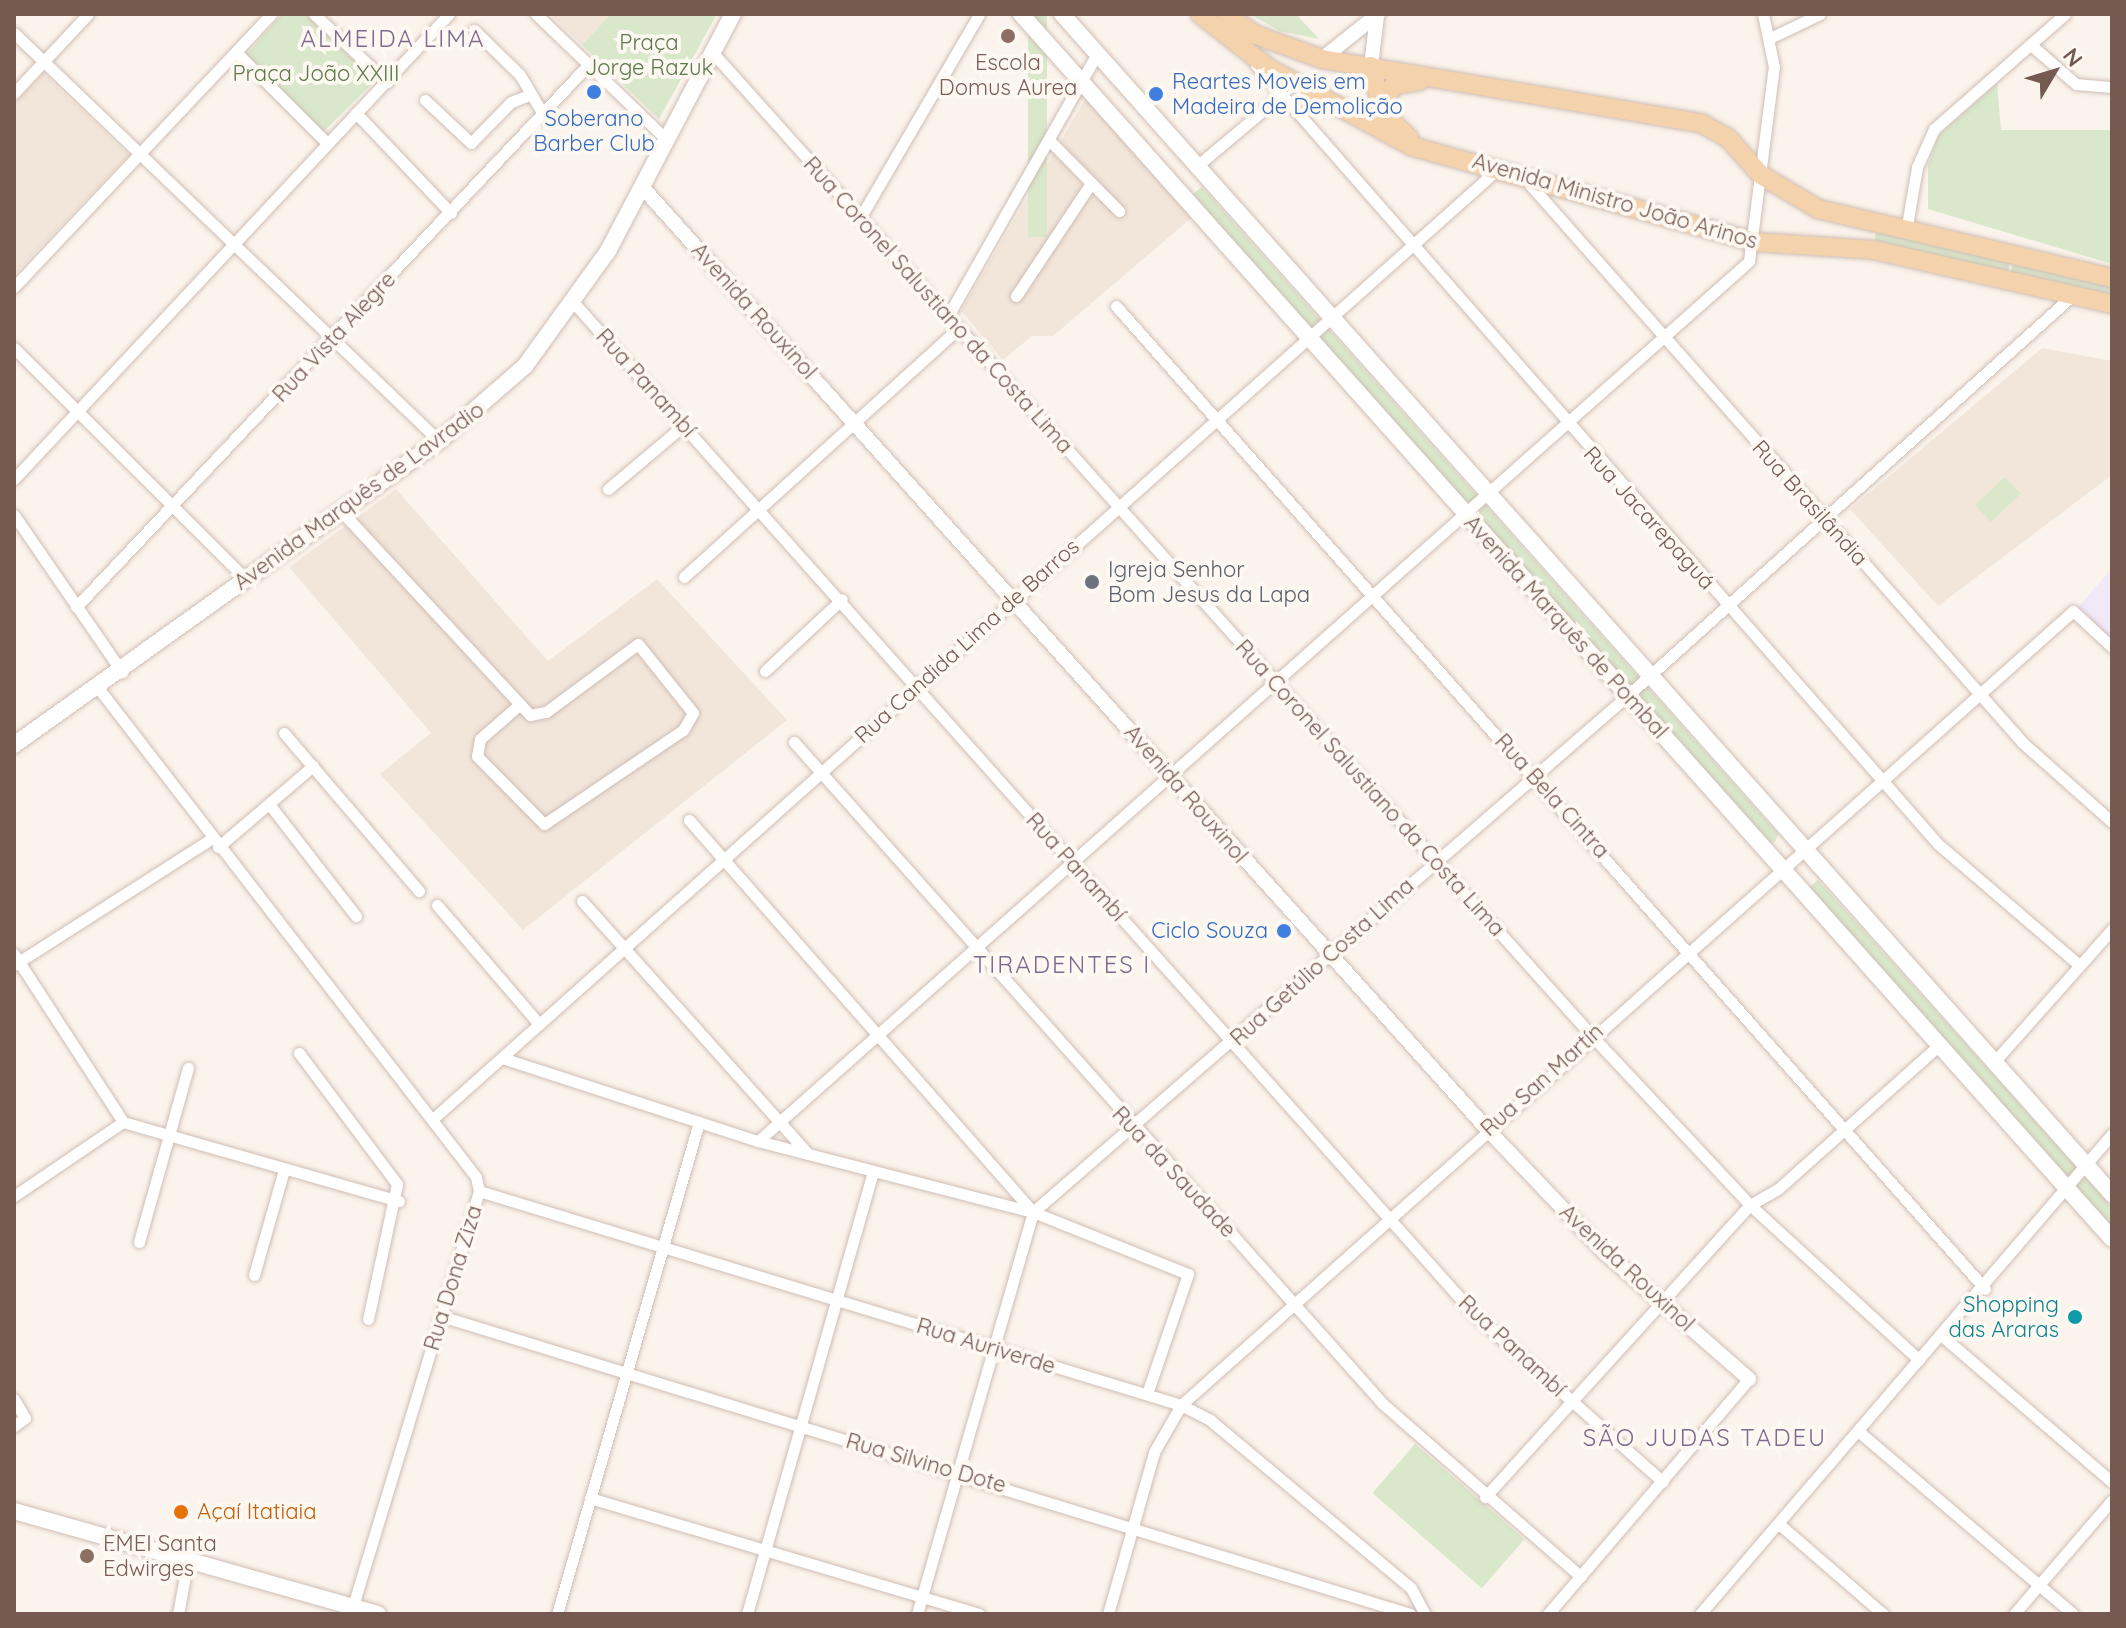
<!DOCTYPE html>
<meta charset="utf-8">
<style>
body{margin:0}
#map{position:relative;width:2126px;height:1628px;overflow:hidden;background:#fbf4ec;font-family:Quicksand,sans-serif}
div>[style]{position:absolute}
.residential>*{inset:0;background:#f2e6db}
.education>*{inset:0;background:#f1e8f8}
.green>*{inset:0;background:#d9e8cb;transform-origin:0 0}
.roads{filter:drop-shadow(0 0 2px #cfbeb5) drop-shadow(0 0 2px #cfbeb5)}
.minor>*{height:11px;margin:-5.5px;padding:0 5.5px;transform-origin:5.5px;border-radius:5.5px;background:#fff}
.tertiary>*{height:14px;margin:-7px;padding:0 7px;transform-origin:7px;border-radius:7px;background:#fff}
.secondary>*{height:16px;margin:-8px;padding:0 8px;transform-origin:8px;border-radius:8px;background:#fff}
.primary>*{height:18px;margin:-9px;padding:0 9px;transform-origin:9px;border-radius:9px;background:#f3d2ac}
.dots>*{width:22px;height:22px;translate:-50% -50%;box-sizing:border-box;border:4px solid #fef8f3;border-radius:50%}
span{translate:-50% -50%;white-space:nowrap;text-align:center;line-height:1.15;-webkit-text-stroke:8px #fef8f3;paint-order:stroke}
.park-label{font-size:22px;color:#5c794a}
.education-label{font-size:22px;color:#785e54}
.left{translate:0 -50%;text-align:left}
.shop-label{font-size:22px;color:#366cbe}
.right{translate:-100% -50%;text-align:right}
.street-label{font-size:22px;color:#755a51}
.worship-label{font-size:22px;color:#5b616d}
.culture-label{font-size:22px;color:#0d838f}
.food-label{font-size:22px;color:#c56008}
.neighbourhood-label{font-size:24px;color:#7f6990;letter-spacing:2px}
.frame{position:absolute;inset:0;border:16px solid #755a51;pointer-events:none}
.north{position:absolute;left:2014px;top:32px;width:80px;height:80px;-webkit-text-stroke:6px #fef8f3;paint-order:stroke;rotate:52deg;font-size:22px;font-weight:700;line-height:32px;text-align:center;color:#755a51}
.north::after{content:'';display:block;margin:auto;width:28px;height:36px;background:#755a51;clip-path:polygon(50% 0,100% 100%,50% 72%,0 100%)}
</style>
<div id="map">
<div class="residential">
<i style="clip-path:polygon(550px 14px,611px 14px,582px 45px)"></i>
<i style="clip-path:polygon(43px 73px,129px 155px,14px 275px,14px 103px)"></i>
<i style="clip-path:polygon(1086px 98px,1196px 214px,1053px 336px,1032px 336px,1003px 360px,961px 311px)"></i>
<i style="clip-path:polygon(2042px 348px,2112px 361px,2112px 475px,1938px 606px,1850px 509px)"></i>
<i style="clip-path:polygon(396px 489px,548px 661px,657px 579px,787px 720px,523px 930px,380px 774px,431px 733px,289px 567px)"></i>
</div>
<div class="education">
<i style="clip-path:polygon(2112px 568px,2112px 644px,2075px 611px)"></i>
</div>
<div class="green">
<i style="clip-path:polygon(282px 14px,306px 14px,375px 81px,322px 133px,245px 56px)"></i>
<i style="clip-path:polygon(611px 14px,717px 14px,659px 119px,582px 45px)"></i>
<i style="left:1028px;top:14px;width:19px;height:223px"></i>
<i style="clip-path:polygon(1250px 14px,1296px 14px,1319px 39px,1280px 31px)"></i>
<i style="clip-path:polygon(1997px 83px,2001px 130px,2112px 130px,2112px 264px,1928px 209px,1928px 165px,1937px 137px)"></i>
<i style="clip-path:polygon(1202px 187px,1778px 834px,1775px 842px,1767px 843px,1190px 196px)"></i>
<i style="left:1877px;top:228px;width:137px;height:18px;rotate:11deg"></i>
<i style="clip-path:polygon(2014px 255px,2112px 279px,2112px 302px,2011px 274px)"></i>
<i style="left:2005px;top:477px;width:23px;height:41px;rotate:47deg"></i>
<i style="clip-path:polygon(1818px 880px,2112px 1207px,2112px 1230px,1808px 888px)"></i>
<i style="left:1415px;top:1444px;width:145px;height:65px;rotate:41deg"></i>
</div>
<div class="roads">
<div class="minor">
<i style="left:314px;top:14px;width:100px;rotate:43deg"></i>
<i style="left:536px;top:14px;width:183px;rotate:43.9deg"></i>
<i style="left:474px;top:30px;width:64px;rotate:44.4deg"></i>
<i style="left:520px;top:75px;width:45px;rotate:59.5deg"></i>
<i style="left:14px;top:33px;width:589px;rotate:43.83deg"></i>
<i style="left:1770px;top:38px;width:55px;rotate:-25.6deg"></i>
<i style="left:2031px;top:45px;width:60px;rotate:40.9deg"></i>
<i style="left:2076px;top:84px;width:36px;rotate:5deg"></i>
<i style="left:236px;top:52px;width:126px;rotate:45deg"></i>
<i style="left:713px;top:53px;width:1319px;rotate:48.2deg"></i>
<i style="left:1592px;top:1036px;width:231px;rotate:46.9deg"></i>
<i style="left:1750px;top:1205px;width:229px;rotate:42.5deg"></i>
<i style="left:1256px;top:65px;width:1035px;rotate:48.8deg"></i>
<i style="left:1938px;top:844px;width:186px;rotate:40.6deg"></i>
<i style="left:14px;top:93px;width:108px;rotate:-46.9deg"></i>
<i style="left:425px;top:100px;width:63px;rotate:43.1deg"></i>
<i style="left:471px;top:143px;width:57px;rotate:-45.7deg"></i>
<i style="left:511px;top:102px;width:17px;rotate:-21deg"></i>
<i style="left:356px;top:113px;width:138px;rotate:46.5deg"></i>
<i style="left:1049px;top:140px;width:100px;rotate:45.4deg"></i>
<i style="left:1198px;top:165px;width:106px;rotate:-40deg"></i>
<i style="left:1526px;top:180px;width:751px;rotate:48.56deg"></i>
<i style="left:2023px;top:743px;width:119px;rotate:41.6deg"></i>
<i style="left:860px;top:218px;width:236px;rotate:-59.7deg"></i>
<i style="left:1906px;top:231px;width:65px;rotate:-80.2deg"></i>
<i style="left:1917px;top:167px;width:42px;rotate:-65.9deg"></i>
<i style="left:1934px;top:129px;width:174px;rotate:-41.3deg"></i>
<i style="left:14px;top:287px;width:375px;rotate:-46.7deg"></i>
<i style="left:1016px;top:296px;width:136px;rotate:-56.4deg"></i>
<i style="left:574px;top:303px;width:1355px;rotate:48.32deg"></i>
<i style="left:1475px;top:1315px;width:251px;rotate:41.6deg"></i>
<i style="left:1116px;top:306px;width:1312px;rotate:48.52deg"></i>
<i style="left:948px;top:316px;width:301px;rotate:-60.4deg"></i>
<i style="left:14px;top:348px;width:327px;rotate:44.9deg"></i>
<i style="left:14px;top:479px;width:637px;rotate:-46.91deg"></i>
<i style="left:608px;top:489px;width:99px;rotate:-40.1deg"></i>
<i style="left:342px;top:512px;width:277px;rotate:47.2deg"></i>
<i style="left:530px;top:715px;width:16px;rotate:-11deg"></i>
<i style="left:546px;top:712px;width:114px;rotate:-36.5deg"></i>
<i style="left:638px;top:644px;width:88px;rotate:51.4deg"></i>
<i style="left:693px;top:713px;width:20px;rotate:120deg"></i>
<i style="left:683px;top:730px;width:168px;rotate:145.9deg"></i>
<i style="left:544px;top:824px;width:95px;rotate:-134.6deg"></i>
<i style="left:477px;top:756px;width:17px;rotate:-80deg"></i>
<i style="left:480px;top:739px;width:53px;rotate:-41.2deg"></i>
<i style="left:14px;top:515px;width:191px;rotate:55.5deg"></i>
<i style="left:684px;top:577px;width:371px;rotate:-42.2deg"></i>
<i style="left:76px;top:607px;width:746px;rotate:-46.63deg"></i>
<i style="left:765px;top:671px;width:105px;rotate:-43.1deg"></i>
<i style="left:99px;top:689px;width:617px;rotate:52.31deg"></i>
<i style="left:476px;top:1177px;width:14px;rotate:78deg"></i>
<i style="left:479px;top:1191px;width:435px;rotate:106.9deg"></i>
<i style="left:284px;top:733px;width:208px;rotate:49.5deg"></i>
<i style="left:794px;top:742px;width:886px;rotate:48.34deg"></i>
<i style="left:1383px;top:1404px;width:262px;rotate:41.1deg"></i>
<i style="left:269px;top:804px;width:142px;rotate:52.2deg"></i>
<i style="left:689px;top:820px;width:522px;rotate:48.73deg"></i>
<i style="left:218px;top:847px;width:125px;rotate:-40.5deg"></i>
<i style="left:582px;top:901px;width:339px;rotate:48.2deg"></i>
<i style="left:437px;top:905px;width:157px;rotate:49.4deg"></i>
<i style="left:14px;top:954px;width:200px;rotate:57deg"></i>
<i style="left:14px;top:965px;width:234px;rotate:-32.6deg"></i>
<i style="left:299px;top:1053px;width:164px;rotate:53.2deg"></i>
<i style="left:397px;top:1184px;width:138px;rotate:102.1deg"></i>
<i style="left:502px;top:1058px;width:269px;rotate:18deg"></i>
<i style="left:758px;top:1141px;width:284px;rotate:14.5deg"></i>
<i style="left:1033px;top:1212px;width:167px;rotate:21.8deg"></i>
<i style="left:1188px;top:1274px;width:127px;rotate:108.9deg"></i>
<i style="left:1994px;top:1062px;width:178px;rotate:-48.4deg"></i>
<i style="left:435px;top:1117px;width:1427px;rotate:-41.73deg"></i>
<i style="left:123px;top:1122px;width:287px;rotate:16deg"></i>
<i style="left:758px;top:1141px;width:1325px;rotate:-41.6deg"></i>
<i style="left:1749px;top:261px;width:196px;rotate:-82.7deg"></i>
<i style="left:1774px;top:67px;width:54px;rotate:-101.7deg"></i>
<i style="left:479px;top:1191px;width:734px;rotate:16.95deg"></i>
<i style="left:1181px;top:1405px;width:33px;rotate:27deg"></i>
<i style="left:1210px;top:1420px;width:262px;rotate:39.9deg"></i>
<i style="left:1411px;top:1588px;width:30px;rotate:62deg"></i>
<i style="left:14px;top:1196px;width:132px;rotate:-34.2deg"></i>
<i style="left:1033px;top:1212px;width:787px;rotate:-40.98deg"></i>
<i style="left:1627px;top:696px;width:601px;rotate:-41.97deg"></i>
<i style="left:139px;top:1242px;width:181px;rotate:-74.3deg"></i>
<i style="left:254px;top:1275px;width:109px;rotate:-74.1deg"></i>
<i style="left:441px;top:1316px;width:1014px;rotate:17.09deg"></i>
<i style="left:1941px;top:1335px;width:225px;rotate:40.7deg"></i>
<i style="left:14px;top:1399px;width:22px;rotate:60deg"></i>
<i style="left:25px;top:1418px;width:14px;rotate:144deg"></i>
<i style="left:1858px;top:1431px;width:282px;rotate:40.4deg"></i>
<i style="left:1485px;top:1497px;width:394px;rotate:-47.8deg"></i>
<i style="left:1750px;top:1205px;width:32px;rotate:-30deg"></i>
<i style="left:1778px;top:1189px;width:216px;rotate:-41.8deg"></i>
<i style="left:590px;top:1498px;width:406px;rotate:16.6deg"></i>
<i style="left:1779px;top:1524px;width:138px;rotate:40.9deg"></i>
<i style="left:178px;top:1614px;width:55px;rotate:-79.5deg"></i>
<i style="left:557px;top:1614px;width:512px;rotate:-73.9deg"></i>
<i style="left:747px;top:1614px;width:459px;rotate:-74.1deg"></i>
<i style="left:917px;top:1614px;width:418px;rotate:-73.9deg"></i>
<i style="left:1108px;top:1614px;width:168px;rotate:-74.1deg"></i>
<i style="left:1154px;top:1452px;width:54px;rotate:-60.1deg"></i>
<i style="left:1181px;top:1405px;width:1194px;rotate:-41.67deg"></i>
<i style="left:2073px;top:611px;width:53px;rotate:42.7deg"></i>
<i style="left:1548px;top:1614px;width:309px;rotate:-49.5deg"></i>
<i style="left:1700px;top:1614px;width:633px;rotate:-49.36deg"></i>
<i style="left:2014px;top:1614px;width:150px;rotate:-49.3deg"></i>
</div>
<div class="tertiary">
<i style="left:1322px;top:59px;width:72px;rotate:-38.8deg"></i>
<i style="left:1371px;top:66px;width:50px;rotate:-83.2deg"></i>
<i style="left:643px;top:188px;width:1264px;rotate:48.11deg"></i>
<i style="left:1487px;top:1129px;width:170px;rotate:46.4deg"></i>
<i style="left:1604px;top:1252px;width:193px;rotate:41.2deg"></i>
</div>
<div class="secondary">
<i style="left:1021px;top:14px;width:1640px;rotate:48.31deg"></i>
<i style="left:1062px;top:14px;width:1580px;rotate:48.34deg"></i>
<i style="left:14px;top:745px;width:523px;rotate:-35.58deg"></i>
<i style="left:439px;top:441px;width:114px;rotate:-41.1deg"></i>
<i style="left:525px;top:366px;width:142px;rotate:-54.2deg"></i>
<i style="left:608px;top:251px;width:268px;rotate:-62.2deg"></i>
<i style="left:14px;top:1511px;width:378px;rotate:15.8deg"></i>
</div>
<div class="primary">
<i style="left:1200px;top:14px;width:89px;rotate:38.2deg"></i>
<i style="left:1270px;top:69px;width:161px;rotate:28.6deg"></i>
<i style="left:1411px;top:146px;width:357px;rotate:15.6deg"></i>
<i style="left:1755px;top:242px;width:119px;rotate:3.8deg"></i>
<i style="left:1874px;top:250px;width:244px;rotate:12.8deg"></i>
<i style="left:1227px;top:14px;width:34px;rotate:37deg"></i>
<i style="left:1254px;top:34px;width:72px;rotate:20.2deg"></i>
<i style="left:1322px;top:59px;width:384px;rotate:9.6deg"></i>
<i style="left:1701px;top:123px;width:31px;rotate:29deg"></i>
<i style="left:1728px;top:138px;width:50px;rotate:48.3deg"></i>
<i style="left:1761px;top:175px;width:66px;rotate:30.8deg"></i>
<i style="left:1818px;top:209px;width:302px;rotate:13.2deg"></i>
<i style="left:1371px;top:66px;width:49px;rotate:75.7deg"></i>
<i style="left:1409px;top:138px;width:36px;rotate:-136deg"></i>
<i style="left:1383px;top:113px;width:10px;rotate:-90deg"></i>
<i style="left:1383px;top:103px;width:21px;rotate:-59deg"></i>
<i style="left:1394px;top:85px;width:26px;rotate:-9deg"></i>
</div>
</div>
<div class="dots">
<i style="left:1008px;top:36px;background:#8d6e63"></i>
<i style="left:594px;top:92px;background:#3f7fe0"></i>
<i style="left:1156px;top:94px;background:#3f7fe0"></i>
<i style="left:1092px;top:582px;background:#6b7280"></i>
<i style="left:1284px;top:931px;background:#3f7fe0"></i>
<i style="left:2075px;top:1317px;background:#0f9aa8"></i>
<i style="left:181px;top:1512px;background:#e8710a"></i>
<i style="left:87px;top:1556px;background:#8d6e63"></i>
</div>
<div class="park-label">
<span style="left:649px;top:55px">Praça<br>Jorge Razuk</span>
<span style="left:316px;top:74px">Praça João XXIII</span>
</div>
<div class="education-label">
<span style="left:1008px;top:75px">Escola<br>Domus Aurea</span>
<span class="left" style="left:103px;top:1556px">EMEI Santa<br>Edwirges</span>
</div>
<div class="shop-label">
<span class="left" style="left:1172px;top:94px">Reartes Moveis em<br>Madeira de Demolição</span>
<span style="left:594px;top:131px">Soberano<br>Barber Club</span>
<span class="right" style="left:1268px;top:931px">Ciclo Souza</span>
</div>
<div class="street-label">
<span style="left:1615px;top:201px;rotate:16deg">Avenida Ministro João Arinos</span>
<span style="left:938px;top:305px;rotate:48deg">Rua Coronel Salustiano da Costa Lima</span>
<span style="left:754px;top:311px;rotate:48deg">Avenida Rouxinol</span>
<span style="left:334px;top:337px;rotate:-47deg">Rua Vista Alegre</span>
<span style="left:646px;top:383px;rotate:48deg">Rua Panambí</span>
<span style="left:359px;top:496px;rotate:-36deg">Avenida Marquês de Lavradio</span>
<span style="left:1810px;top:503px;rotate:48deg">Rua Brasilândia</span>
<span style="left:1649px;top:518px;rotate:48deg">Rua Jacarepaguá</span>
<span style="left:1566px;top:627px;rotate:48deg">Avenida Marquês de Pombal</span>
<span style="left:967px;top:641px;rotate:-42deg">Rua Candida Lima de Barros</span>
<span style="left:1370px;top:788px;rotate:48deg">Rua Coronel Salustiano da Costa Lima</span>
<span style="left:1186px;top:794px;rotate:49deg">Avenida Rouxinol</span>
<span style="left:1552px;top:796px;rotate:48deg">Rua Bela Cintra</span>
<span style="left:1076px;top:867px;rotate:48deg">Rua Panambí</span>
<span style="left:1322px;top:962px;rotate:-42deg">Rua Getúlio Costa Lima</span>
<span style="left:1542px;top:1080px;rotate:-42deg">Rua San Martín</span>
<span style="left:1174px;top:1172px;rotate:47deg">Rua da Saudade</span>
<span style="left:1627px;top:1268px;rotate:43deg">Avenida Rouxinol</span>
<span style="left:453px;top:1278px;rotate:-73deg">Rua Dona Ziza</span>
<span style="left:986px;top:1346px;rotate:17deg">Rua Auriverde</span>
<span style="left:1512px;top:1346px;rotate:43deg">Rua Panambí</span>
<span style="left:926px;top:1463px;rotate:16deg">Rua Silvino Dote</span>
</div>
<div class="worship-label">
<span class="left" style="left:1108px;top:582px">Igreja Senhor<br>Bom Jesus da Lapa</span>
</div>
<div class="culture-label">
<span class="right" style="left:2059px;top:1317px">Shopping<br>das Araras</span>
</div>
<div class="food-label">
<span class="left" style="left:197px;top:1512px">Açaí Itatiaia</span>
</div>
<div class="neighbourhood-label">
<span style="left:393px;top:39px">ALMEIDA LIMA</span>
<span style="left:1062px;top:965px">TIRADENTES I</span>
<span style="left:1705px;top:1438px">SÃO JUDAS TADEU</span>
</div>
<div class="frame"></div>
<div class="north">N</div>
</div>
